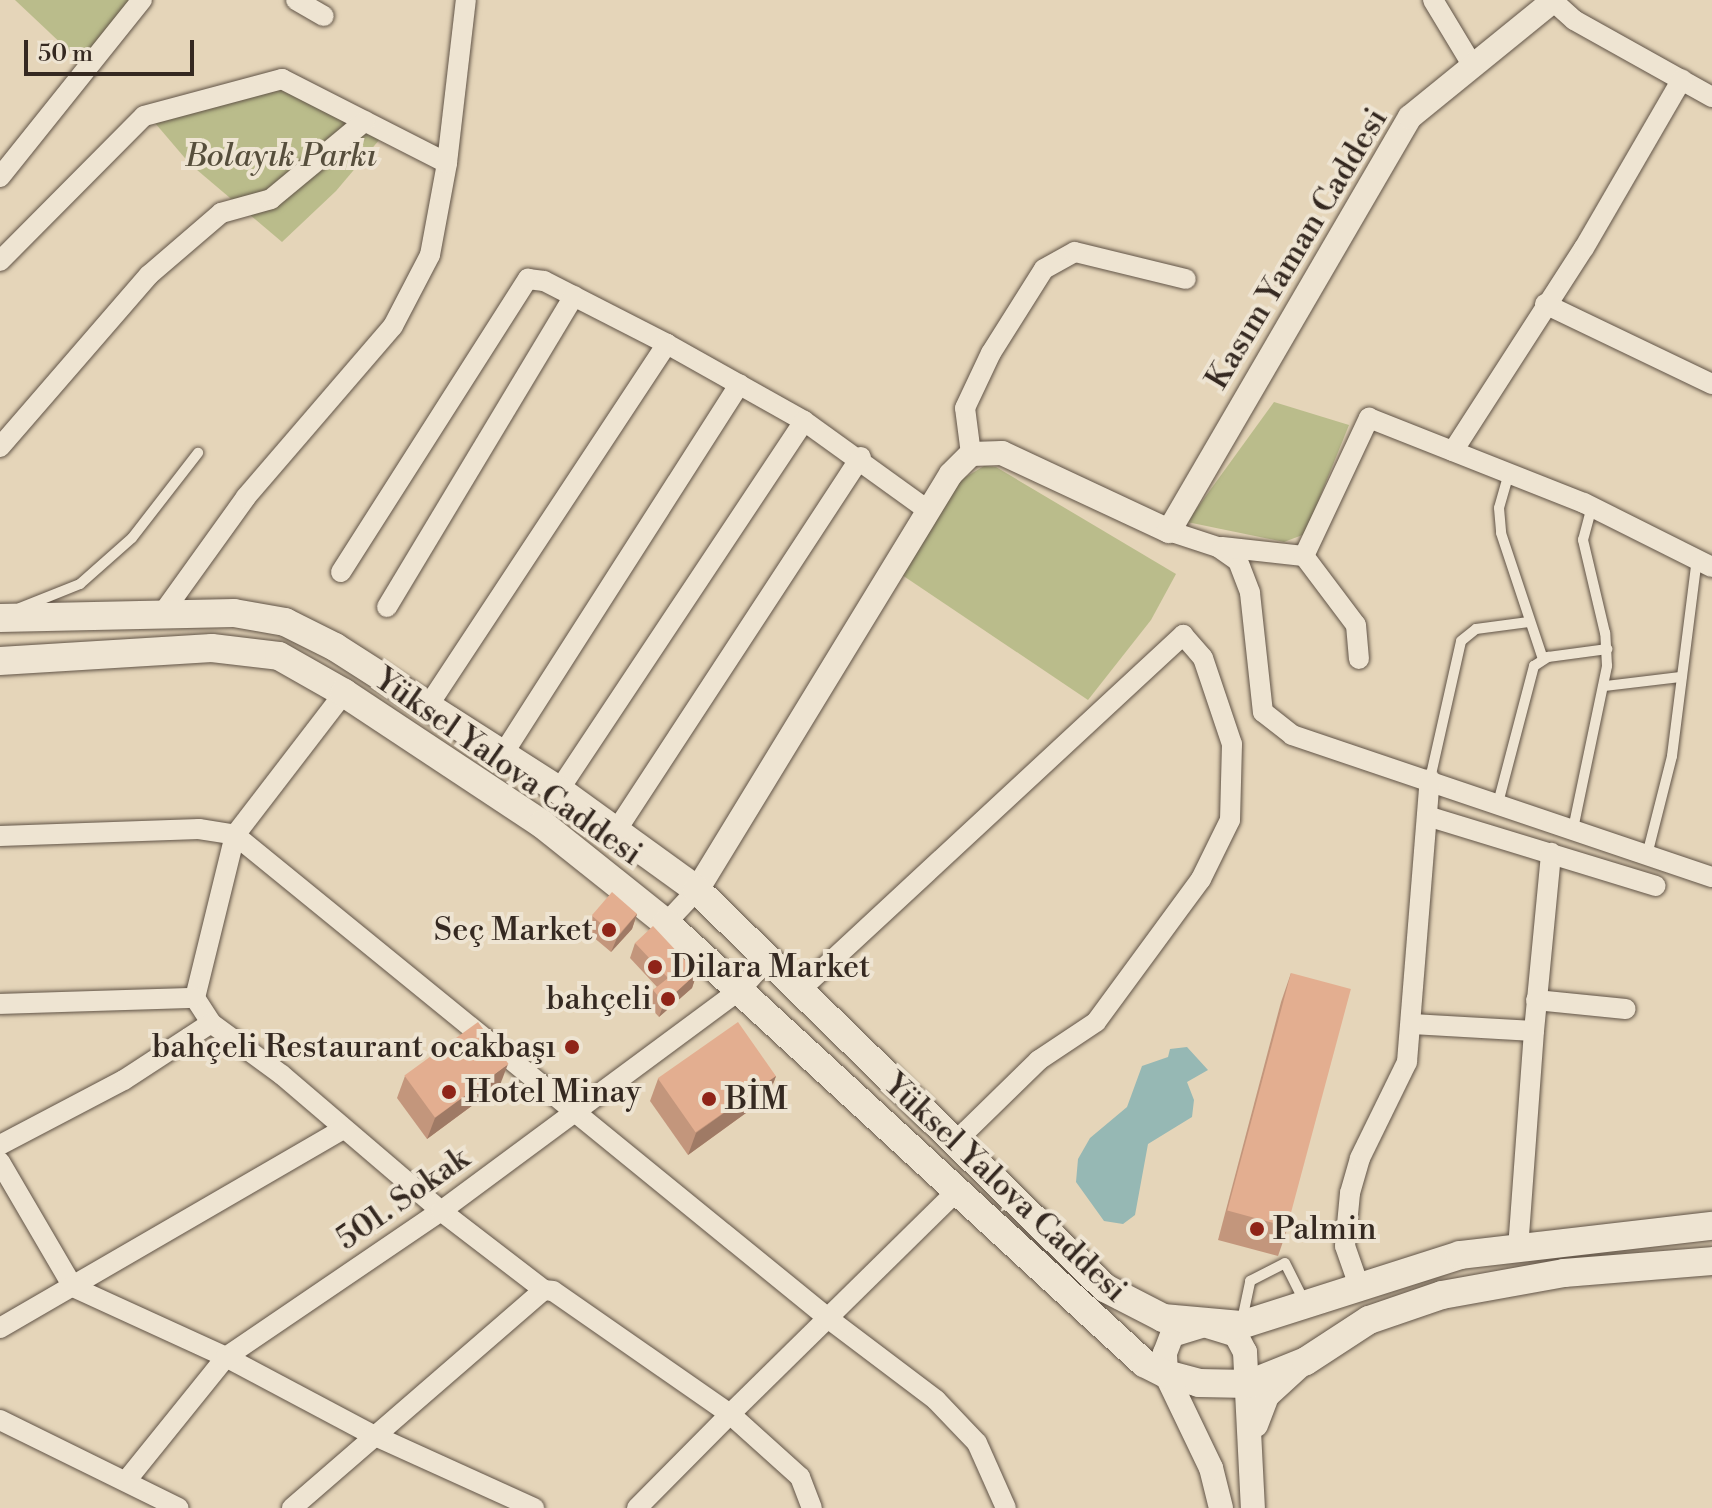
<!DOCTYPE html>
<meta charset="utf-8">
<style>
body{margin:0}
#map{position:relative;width:1712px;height:1508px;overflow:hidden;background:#e5d5b9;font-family:"Libre Bodoni",serif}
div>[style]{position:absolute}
.green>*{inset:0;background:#babc8b}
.water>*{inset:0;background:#96b8b4}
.roads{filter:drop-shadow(0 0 2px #615447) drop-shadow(0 0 2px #615447)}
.service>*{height:10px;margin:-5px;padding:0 5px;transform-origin:5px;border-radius:5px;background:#eee4d2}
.minor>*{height:20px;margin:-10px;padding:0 10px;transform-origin:10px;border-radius:10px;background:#eee4d2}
.tertiary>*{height:24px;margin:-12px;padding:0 12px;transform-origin:12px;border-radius:12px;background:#eee4d2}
.secondary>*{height:28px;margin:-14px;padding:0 14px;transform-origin:14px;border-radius:14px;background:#eee4d2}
.wall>*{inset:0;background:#c3967c}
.shaded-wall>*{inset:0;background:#9f7a65}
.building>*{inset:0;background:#e3ae90;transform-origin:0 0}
.dots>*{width:22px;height:22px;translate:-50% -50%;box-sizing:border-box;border:4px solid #eee4d2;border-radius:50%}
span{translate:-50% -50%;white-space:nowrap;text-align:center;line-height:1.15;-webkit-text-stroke:8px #eee4d2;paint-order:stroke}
.park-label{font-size:32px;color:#564e3c;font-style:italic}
.street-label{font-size:32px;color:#352921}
.poi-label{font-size:32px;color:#352921}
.right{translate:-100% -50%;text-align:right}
.left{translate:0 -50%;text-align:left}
.scale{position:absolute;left:24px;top:40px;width:170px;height:36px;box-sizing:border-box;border:4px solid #352921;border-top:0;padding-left:10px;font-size:24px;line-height:28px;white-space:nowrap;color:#352921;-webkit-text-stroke:6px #eee4d2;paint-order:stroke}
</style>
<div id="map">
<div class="green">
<i style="clip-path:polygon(15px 0,133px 0,84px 65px)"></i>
<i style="clip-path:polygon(283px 85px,380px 139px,336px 191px,282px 242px,190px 164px,155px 123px)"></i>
<i style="clip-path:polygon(1274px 402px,1349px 425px,1305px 534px,1284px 542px,1187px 522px)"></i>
<i style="clip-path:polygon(984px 466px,996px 467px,1176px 574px,1151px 620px,1088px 700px,902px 575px,961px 480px)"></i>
</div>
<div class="water">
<i style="clip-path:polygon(1187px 1047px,1208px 1070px,1187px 1082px,1194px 1100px,1192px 1117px,1148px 1144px,1135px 1215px,1123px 1224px,1104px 1221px,1076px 1182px,1078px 1159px,1090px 1138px,1127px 1107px,1142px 1066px,1168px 1057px,1170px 1049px)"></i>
</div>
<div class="roads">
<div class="service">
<i style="left:1509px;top:473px;width:36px;rotate:106deg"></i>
<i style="left:1499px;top:508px;width:25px;rotate:85deg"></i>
<i style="left:1501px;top:533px;width:133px;rotate:71.6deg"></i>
<i style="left:20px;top:608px;width:65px;rotate:-21.8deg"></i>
<i style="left:80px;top:584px;width:69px;rotate:-41.5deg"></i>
<i style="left:132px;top:538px;width:108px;rotate:-52.2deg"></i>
<i style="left:1605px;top:686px;width:77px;rotate:-6.8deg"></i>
<i style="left:1430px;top:779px;width:141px;rotate:-77.3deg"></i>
<i style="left:1461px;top:641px;width:19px;rotate:-39deg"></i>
<i style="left:1476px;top:629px;width:53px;rotate:-7.5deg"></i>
<i style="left:1498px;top:803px;width:142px;rotate:-75.3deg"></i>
<i style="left:1534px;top:666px;width:17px;rotate:-33deg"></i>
<i style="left:1548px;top:657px;width:60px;rotate:-7.7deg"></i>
<i style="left:1573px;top:829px;width:167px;rotate:-78.2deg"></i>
<i style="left:1607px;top:666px;width:33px;rotate:-93deg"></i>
<i style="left:1605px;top:633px;width:96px;rotate:-103.3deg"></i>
<i style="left:1583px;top:540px;width:34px;rotate:-75deg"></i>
<i style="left:1647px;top:855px;width:102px;rotate:-75.8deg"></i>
<i style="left:1672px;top:756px;width:199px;rotate:-82.8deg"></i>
<i style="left:1242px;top:1320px;width:40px;rotate:-78deg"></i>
<i style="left:1250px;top:1281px;width:39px;rotate:-27deg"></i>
<i style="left:1285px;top:1263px;width:45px;rotate:63.4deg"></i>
</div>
<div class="minor">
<i style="left:296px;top:0;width:32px;rotate:30deg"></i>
<i style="left:1433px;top:0;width:74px;rotate:58.9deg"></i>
<i style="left:1553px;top:1px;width:28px;rotate:42deg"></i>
<i style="left:1574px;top:20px;width:158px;rotate:29.2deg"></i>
<i style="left:0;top:177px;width:227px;rotate:-51.3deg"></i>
<i style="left:0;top:261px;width:204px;rotate:-45.2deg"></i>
<i style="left:144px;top:116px;width:143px;rotate:-15deg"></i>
<i style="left:282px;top:79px;width:185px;rotate:27deg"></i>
<i style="left:1545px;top:304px;width:185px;rotate:25.6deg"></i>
<i style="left:0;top:447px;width:228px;rotate:-49.1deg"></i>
<i style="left:149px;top:275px;width:95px;rotate:-40.7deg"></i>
<i style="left:221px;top:213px;width:52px;rotate:-15.6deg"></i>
<i style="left:271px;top:199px;width:122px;rotate:-39.7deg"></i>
<i style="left:1453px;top:451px;width:242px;rotate:-57.2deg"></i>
<i style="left:1584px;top:248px;width:195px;rotate:-59.9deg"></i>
<i style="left:971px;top:454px;width:46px;rotate:-97.4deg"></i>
<i style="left:965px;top:408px;width:61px;rotate:-64.7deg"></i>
<i style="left:991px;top:353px;width:99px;rotate:-57.8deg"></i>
<i style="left:1044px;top:269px;width:35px;rotate:-29deg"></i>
<i style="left:1075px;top:252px;width:114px;rotate:13.7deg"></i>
<i style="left:1169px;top:531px;width:52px;rotate:18.1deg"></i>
<i style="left:1218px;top:547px;width:24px;rotate:35deg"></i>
<i style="left:1238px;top:561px;width:34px;rotate:69deg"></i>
<i style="left:1250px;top:593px;width:120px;rotate:83.8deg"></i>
<i style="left:1263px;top:712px;width:37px;rotate:38deg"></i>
<i style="left:1292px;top:735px;width:443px;rotate:18.7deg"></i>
<i style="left:1222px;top:547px;width:82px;rotate:6.3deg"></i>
<i style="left:1304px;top:556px;width:153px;rotate:-64.8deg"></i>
<i style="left:1369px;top:418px;width:231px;rotate:21.6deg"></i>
<i style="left:1584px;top:503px;width:143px;rotate:26.6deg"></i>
<i style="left:1304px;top:556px;width:86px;rotate:53deg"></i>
<i style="left:1356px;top:625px;width:34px;rotate:85deg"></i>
<i style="left:341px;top:572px;width:348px;rotate:-57.5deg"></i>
<i style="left:528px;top:279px;width:16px;rotate:7deg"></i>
<i style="left:544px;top:281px;width:138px;rotate:27.1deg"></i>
<i style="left:667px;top:344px;width:157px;rotate:29.3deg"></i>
<i style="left:804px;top:421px;width:154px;rotate:35.8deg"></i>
<i style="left:387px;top:607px;width:363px;rotate:-59deg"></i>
<i style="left:162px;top:614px;width:144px;rotate:-54.3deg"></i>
<i style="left:246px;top:497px;width:225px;rotate:-49.3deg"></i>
<i style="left:393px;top:326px;width:80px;rotate:-62.5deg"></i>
<i style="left:430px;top:255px;width:94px;rotate:-79.5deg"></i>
<i style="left:447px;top:163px;width:164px;rotate:-83.4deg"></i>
<i style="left:344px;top:693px;width:179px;rotate:127.5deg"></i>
<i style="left:235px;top:835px;width:168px;rotate:103.8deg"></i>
<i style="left:195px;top:998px;width:30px;rotate:57deg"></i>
<i style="left:211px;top:1023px;width:88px;rotate:36.2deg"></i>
<i style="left:282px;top:1075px;width:209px;rotate:40.5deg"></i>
<i style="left:441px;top:1211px;width:130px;rotate:37.5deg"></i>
<i style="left:544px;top:1290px;width:9px;rotate:6deg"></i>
<i style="left:553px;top:1291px;width:216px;rotate:34.8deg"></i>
<i style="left:730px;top:1414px;width:320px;rotate:-44.5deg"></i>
<i style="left:428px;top:706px;width:434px;rotate:-56.6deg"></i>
<i style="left:503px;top:754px;width:439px;rotate:-57.4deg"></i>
<i style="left:559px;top:790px;width:443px;rotate:-56.4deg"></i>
<i style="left:1427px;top:816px;width:239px;rotate:17deg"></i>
<i style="left:616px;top:831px;width:447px;rotate:-56.8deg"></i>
<i style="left:0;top:836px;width:199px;rotate:-2deg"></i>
<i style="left:199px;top:829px;width:36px;rotate:9deg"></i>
<i style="left:235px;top:835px;width:766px;rotate:39.17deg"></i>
<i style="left:829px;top:1319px;width:134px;rotate:37.1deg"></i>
<i style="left:936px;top:1400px;width:59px;rotate:46.4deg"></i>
<i style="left:977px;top:1443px;width:71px;rotate:66deg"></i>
<i style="left:666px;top:923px;width:45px;rotate:-46.8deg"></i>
<i style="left:799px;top:991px;width:524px;rotate:-42.83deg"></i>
<i style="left:1183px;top:635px;width:30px;rotate:49deg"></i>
<i style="left:1203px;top:658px;width:91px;rotate:71.4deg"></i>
<i style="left:1232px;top:744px;width:76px;rotate:91.5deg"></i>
<i style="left:1230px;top:820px;width:66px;rotate:116.2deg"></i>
<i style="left:1201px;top:879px;width:177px;rotate:126.3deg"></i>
<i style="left:1096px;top:1022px;width:69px;rotate:146.3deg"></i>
<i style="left:1039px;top:1060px;width:120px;rotate:135.7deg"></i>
<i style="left:1536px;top:1000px;width:90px;rotate:5.7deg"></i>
<i style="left:0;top:1004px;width:195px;rotate:-1.8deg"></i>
<i style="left:1412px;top:1024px;width:122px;rotate:3.3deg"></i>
<i style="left:1534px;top:1031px;width:218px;rotate:94.2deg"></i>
<i style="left:1534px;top:1031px;width:179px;rotate:-84.5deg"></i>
<i style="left:0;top:1145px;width:140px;rotate:-27.7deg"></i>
<i style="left:124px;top:1080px;width:104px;rotate:-33.2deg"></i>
<i style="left:0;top:1162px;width:145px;rotate:59.7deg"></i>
<i style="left:73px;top:1287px;width:168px;rotate:24.6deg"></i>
<i style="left:226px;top:1357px;width:166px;rotate:28deg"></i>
<i style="left:373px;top:1435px;width:177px;rotate:24.4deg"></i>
<i style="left:1359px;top:1286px;width:42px;rotate:-109.3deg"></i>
<i style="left:1345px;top:1246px;width:53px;rotate:-84.6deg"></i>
<i style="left:1350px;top:1193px;width:36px;rotate:-74deg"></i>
<i style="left:1360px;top:1158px;width:107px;rotate:-63.9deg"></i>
<i style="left:1407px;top:1062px;width:284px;rotate:-85.4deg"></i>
<i style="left:0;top:1328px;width:397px;rotate:-30.1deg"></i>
<i style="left:0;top:1420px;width:199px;rotate:26.2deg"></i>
<i style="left:126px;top:1481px;width:159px;rotate:-51.1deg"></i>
<i style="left:226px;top:1357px;width:260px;rotate:-34.2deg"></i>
<i style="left:441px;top:1211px;width:372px;rotate:-36.5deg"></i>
<i style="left:740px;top:990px;width:38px;rotate:-48deg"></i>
<i style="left:292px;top:1508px;width:333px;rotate:-40.9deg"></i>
<i style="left:637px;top:1508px;width:132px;rotate:-45.3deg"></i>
<i style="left:730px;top:1414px;width:94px;rotate:42deg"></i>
<i style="left:800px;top:1477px;width:33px;rotate:69deg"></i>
</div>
<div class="tertiary">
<i style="left:697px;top:890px;width:487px;rotate:-58.6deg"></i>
<i style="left:951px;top:474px;width:28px;rotate:-45deg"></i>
<i style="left:971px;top:454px;width:31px;rotate:-2deg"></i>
<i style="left:1002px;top:453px;width:184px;rotate:25deg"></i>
<i style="left:1169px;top:531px;width:479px;rotate:-59.8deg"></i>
<i style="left:1410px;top:117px;width:186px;rotate:-39.1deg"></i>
<i style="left:1256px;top:1425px;width:31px;rotate:-69deg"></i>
<i style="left:1267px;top:1396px;width:45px;rotate:-42.3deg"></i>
<i style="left:1221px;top:1508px;width:41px;rotate:-104deg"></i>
<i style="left:1211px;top:1468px;width:104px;rotate:-115.6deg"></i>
<i style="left:1166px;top:1374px;width:21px;rotate:-93deg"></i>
<i style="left:1165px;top:1353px;width:19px;rotate:-69deg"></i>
<i style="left:1172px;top:1335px;width:34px;rotate:-17deg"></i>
<i style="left:1204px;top:1325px;width:34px;rotate:17deg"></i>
<i style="left:1236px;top:1335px;width:19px;rotate:62deg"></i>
<i style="left:1245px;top:1352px;width:156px;rotate:87.1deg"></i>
</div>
<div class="secondary">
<i style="left:0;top:618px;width:234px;rotate:-1.2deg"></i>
<i style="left:234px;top:613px;width:52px;rotate:10deg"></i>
<i style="left:285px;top:622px;width:56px;rotate:26.6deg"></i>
<i style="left:335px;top:647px;width:266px;rotate:32.6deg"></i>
<i style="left:559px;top:790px;width:170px;rotate:35.9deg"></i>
<i style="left:697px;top:890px;width:570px;rotate:44.29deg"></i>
<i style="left:1105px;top:1288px;width:65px;rotate:27.3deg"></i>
<i style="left:1163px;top:1318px;width:78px;rotate:5.1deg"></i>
<i style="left:1241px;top:1325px;width:230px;rotate:-17.7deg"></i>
<i style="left:1460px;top:1255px;width:254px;rotate:-6.6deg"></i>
<i style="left:0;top:661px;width:212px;rotate:-3.5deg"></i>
<i style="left:212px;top:648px;width:67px;rotate:6.8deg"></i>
<i style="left:279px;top:656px;width:75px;rotate:29.6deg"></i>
<i style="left:344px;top:693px;width:237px;rotate:33.5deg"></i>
<i style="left:542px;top:824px;width:159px;rotate:38.6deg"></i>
<i style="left:666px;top:923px;width:650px;rotate:42.63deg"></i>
<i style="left:1144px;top:1363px;width:25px;rotate:27deg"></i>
<i style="left:1166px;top:1374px;width:34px;rotate:15deg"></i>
<i style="left:1199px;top:1383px;width:50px;rotate:1.1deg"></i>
<i style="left:1249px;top:1384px;width:61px;rotate:-22deg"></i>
<i style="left:1306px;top:1361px;width:75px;rotate:-33.1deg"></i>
<i style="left:1369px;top:1320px;width:77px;rotate:-18.9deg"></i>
<i style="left:1442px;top:1295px;width:124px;rotate:-10.2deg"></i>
<i style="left:1564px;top:1273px;width:148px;rotate:-4.6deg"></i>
</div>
</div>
<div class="wall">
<i style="clip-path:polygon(637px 914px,632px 929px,611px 952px,586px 931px,592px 916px)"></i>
<i style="clip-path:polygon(635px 943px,697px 973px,692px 988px,659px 1017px,648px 1005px,653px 990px,657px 987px,630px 958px)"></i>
<i style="clip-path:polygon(1291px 973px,1288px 1227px,1278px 1256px,1218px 1240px,1281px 1002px)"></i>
<i style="clip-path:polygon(405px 1076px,500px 1085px,427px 1139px,397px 1098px)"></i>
<i style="clip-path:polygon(776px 1076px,768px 1097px,688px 1155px,650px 1101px,658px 1079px)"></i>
</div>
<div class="shaded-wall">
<i style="clip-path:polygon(637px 914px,632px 929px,611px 952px,617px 938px)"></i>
<i style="clip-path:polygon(697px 973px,692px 988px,659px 1017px,664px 1003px)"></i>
<i style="clip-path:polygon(508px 1064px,500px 1085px,427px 1139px,435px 1118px)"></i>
<i style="clip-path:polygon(776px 1076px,768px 1097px,688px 1155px,696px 1133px)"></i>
</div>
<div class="building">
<i style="left:612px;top:892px;width:33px;height:31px;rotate:41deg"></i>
<i style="clip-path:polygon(653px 926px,697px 973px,664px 1003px,653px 990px,668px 978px,635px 943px)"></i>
<i style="left:1291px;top:973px;width:62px;height:246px;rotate:15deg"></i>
<i style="left:478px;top:1022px;width:52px;height:91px;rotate:54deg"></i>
<i style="left:738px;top:1022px;width:66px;height:98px;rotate:55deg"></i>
</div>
<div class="dots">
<i style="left:609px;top:930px;background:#8f2418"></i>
<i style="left:655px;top:967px;background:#8f2418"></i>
<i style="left:668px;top:999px;background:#8f2418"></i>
<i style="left:572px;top:1047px;background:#8f2418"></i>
<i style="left:449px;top:1092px;background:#8f2418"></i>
<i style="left:709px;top:1099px;background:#8f2418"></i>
<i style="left:1257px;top:1229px;background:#8f2418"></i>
</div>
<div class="park-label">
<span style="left:281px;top:156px">Bolayık Parkı</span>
</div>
<div class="street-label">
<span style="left:1297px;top:249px;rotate:-59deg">Kasım Yaman Caddesi</span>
<span style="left:508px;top:767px;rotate:35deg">Yüksel Yalova Caddesi</span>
<span style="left:1005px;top:1188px;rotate:43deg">Yüksel Yalova Caddesi</span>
<span style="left:403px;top:1199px;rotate:-35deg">501. Sokak</span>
</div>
<div class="poi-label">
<span class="right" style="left:593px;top:930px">Seç Market</span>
<span class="left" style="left:671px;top:967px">Dilara Market</span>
<span class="right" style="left:652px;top:999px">bahçeli</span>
<span class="right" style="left:556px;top:1047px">bahçeli Restaurant ocakbaşı</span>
<span class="left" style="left:465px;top:1092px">Hotel Minay</span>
<span class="left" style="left:725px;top:1099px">BİM</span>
<span class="left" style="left:1273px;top:1229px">Palmin</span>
</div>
<div class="scale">50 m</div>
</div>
